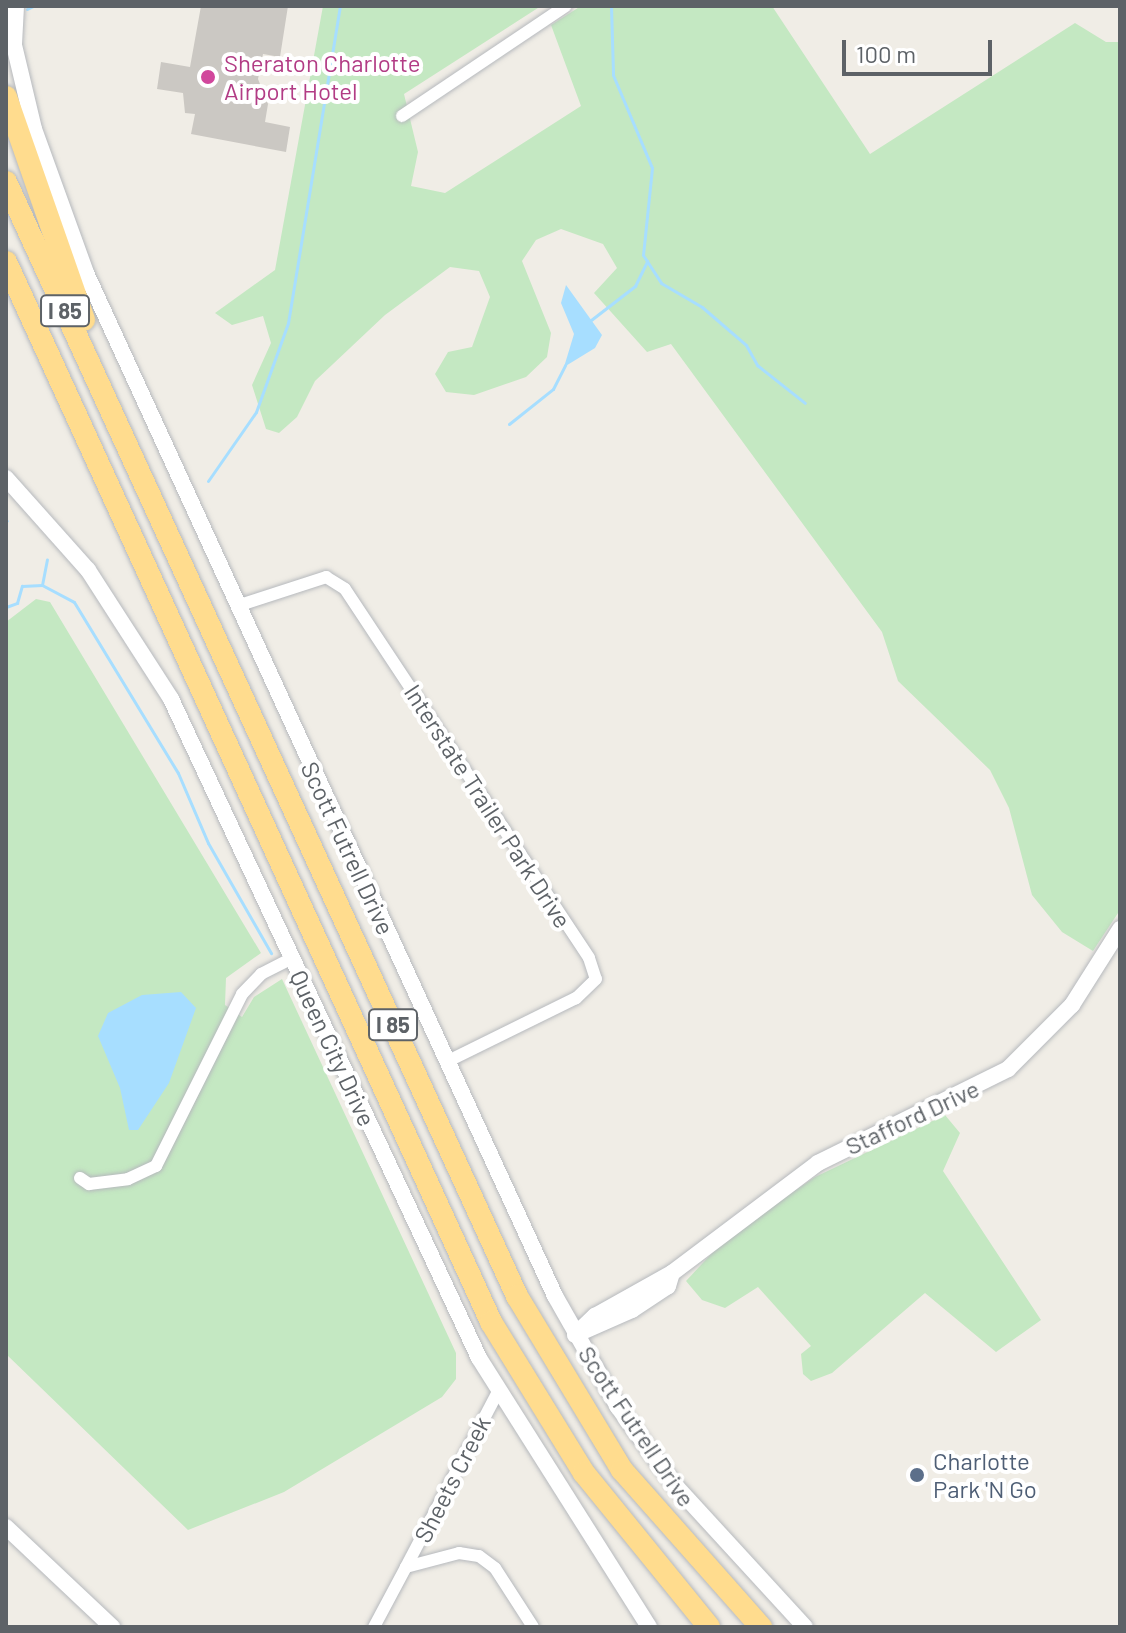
<!DOCTYPE html>
<style>
body{margin:0}
#map{position:relative;width:1126px;height:1633px;overflow:hidden;background:#f0ede6;font-family:Barlow,sans-serif}
div>[style]{position:absolute}
.green>*{inset:0;background:#c4e8c2}
.water>*{inset:0;background:#a7deff}
.stream>*{height:3px;margin:-1.5px;padding:0 1.5px;transform-origin:1.5px;border-radius:1.5px;background:#a7deff}
.building>*{inset:0;background:#cbc8c3}
.roads{filter:drop-shadow(0 0 2px #b6b9bd) drop-shadow(0 0 2px #b6b9bd)}
.minor>*{height:12px;margin:-6px;padding:0 6px;transform-origin:6px;border-radius:6px;background:#fff}
.tertiary>*{height:16px;margin:-8px;padding:0 8px;transform-origin:8px;border-radius:8px;background:#fff}
.motorway>*{height:22px;margin:-11px;padding:0 11px;transform-origin:11px;border-radius:11px;background:#ffdc8e}
.dots>*{width:22px;height:22px;translate:-50% -50%;box-sizing:border-box;border:4px solid #fff;border-radius:50%}
span{translate:-50% -50%;white-space:nowrap;text-align:center;line-height:1.15;-webkit-text-stroke:8px #fff;paint-order:stroke}
.shield-label span{padding:2px 6px;background:#fff;border:2px solid;border-radius:6px;-webkit-text-stroke-width:0}
.shield-label{font-size:22px;color:#5d6267;font-weight:700}
.hotel-label{font-size:24px;color:#b23c85}
.left{translate:0 -50%;text-align:left}
.street-label{font-size:24px;color:#5d6267}
.service-label{font-size:24px;color:#4e5e75}
.frame{position:absolute;inset:0;border:8px solid #5d6267;pointer-events:none}
.scale{position:absolute;left:842px;top:40px;width:150px;height:36px;box-sizing:border-box;border:4px solid #5d6267;border-top:0;padding-left:10px;font-size:24px;line-height:28px;white-space:nowrap;color:#5d6267;-webkit-text-stroke:6px #fff;paint-order:stroke}
</style>
<div id="map">
<div class="green">
<i style="clip-path:polygon(323px 6px,541px 6px,404px 94px,418px 152px,411px 186px,445px 193px,581px 106px,551px 25px,581px 6px,772px 6px,870px 154px,1075px 23px,1106px 42px,1120px 42px,1120px 910px,1093px 951px,1062px 932px,1032px 895px,1009px 808px,990px 770px,898px 681px,882px 632px,671px 344px,647px 352px,594px 293px,617px 268px,603px 244px,561px 229px,536px 240px,522px 261px,551px 333px,547px 357px,526px 377px,474px 395px,446px 392px,435px 374px,448px 352px,472px 347px,490px 297px,479px 271px,450px 267px,385px 315px,315px 381px,297px 417px,279px 433px,266px 429px,252px 385px,271px 343px,263px 316px,232px 325px,215px 313px,275px 270px)"></i>
<i style="clip-path:polygon(36px 599px,50px 602px,261px 953px,226px 978px,225px 1005px,242px 1017px,254px 997px,282px 979px,456px 1353px,456px 1379px,442px 1397px,284px 1492px,188px 1530px,6px 1354px,6px 622px)"></i>
<i style="clip-path:polygon(945px 1115px,960px 1133px,943px 1171px,1041px 1320px,996px 1352px,925px 1293px,832px 1373px,811px 1381px,803px 1374px,801px 1354px,811px 1346px,758px 1287px,725px 1308px,702px 1300px,686px 1281px,728px 1236px,815px 1177px)"></i>
</div>
<div class="water">
<i style="clip-path:polygon(566px 285px,602px 335px,595px 348px,564px 367px,574px 334px,561px 303px)"></i>
<i style="clip-path:polygon(181px 992px,196px 1008px,169px 1083px,138px 1130px,129px 1130px,120px 1088px,98px 1036px,108px 1013px,142px 995px)"></i>
</div>
<div class="stream">
<i style="left:611px;top:6px;width:69px;rotate:88.3deg"></i>
<i style="left:613px;top:75px;width:101px;rotate:67.2deg"></i>
<i style="left:652px;top:168px;width:87px;rotate:95.9deg"></i>
<i style="left:643px;top:255px;width:33px;rotate:57deg"></i>
<i style="left:661px;top:283px;width:48px;rotate:30.3deg"></i>
<i style="left:702px;top:307px;width:58px;rotate:40.8deg"></i>
<i style="left:746px;top:345px;width:23px;rotate:61deg"></i>
<i style="left:757px;top:365px;width:61px;rotate:38.4deg"></i>
<i style="left:27px;top:9px;width:7px;rotate:-27deg"></i>
<i style="left:591px;top:320px;width:56px;rotate:-37.7deg"></i>
<i style="left:635px;top:286px;width:28px;rotate:-64deg"></i>
<i style="left:509px;top:424px;width:56px;rotate:-38.5deg"></i>
<i style="left:553px;top:389px;width:27px;rotate:-63deg"></i>
<i style="left:208px;top:481px;width:84px;rotate:-55.2deg"></i>
<i style="left:256px;top:412px;width:95px;rotate:-70.2deg"></i>
<i style="left:288px;top:323px;width:321px;rotate:-80.7deg"></i>
<i style="left:6px;top:520px;width:1px;rotate:45deg"></i>
<i style="left:42px;top:585px;width:26px;rotate:-79deg"></i>
<i style="left:6px;top:607px;width:12px;rotate:-20deg"></i>
<i style="left:17px;top:603px;width:18px;rotate:-74deg"></i>
<i style="left:22px;top:586px;width:20px;rotate:-3deg"></i>
<i style="left:42px;top:585px;width:36px;rotate:28deg"></i>
<i style="left:74px;top:602px;width:200px;rotate:58.7deg"></i>
<i style="left:178px;top:773px;width:76px;rotate:66.8deg"></i>
<i style="left:208px;top:843px;width:127px;rotate:60.2deg"></i>
</div>
<div class="building">
<i style="clip-path:polygon(201px 6px,288px 6px,280px 57px,263px 54px,258px 79px,268px 104px,265px 122px,290px 127px,286px 152px,191px 134px,195px 114px,185px 113px,183px 93px,157px 89px,161px 62px,190px 67px)"></i>
</div>
<div class="roads">
<div class="minor">
<i style="left:402px;top:116px;width:197px;rotate:-33.9deg"></i>
<i style="left:237px;top:606px;width:94px;rotate:-18deg"></i>
<i style="left:326px;top:577px;width:22px;rotate:32deg"></i>
<i style="left:345px;top:589px;width:442px;rotate:56.5deg"></i>
<i style="left:589px;top:958px;width:22px;rotate:72deg"></i>
<i style="left:596px;top:979px;width:28px;rotate:136deg"></i>
<i style="left:576px;top:998px;width:145px;rotate:153.8deg"></i>
<i style="left:80px;top:1178px;width:11px;rotate:34deg"></i>
<i style="left:89px;top:1184px;width:39px;rotate:-7deg"></i>
<i style="left:128px;top:1179px;width:31px;rotate:-25deg"></i>
<i style="left:156px;top:1166px;width:192px;rotate:-63.4deg"></i>
<i style="left:242px;top:994px;width:28px;rotate:-46deg"></i>
<i style="left:261px;top:974px;width:35px;rotate:-27deg"></i>
<i style="left:406px;top:1567px;width:198px;rotate:-62.3deg"></i>
<i style="left:374px;top:1627px;width:68px;rotate:-61.9deg"></i>
<i style="left:406px;top:1567px;width:55px;rotate:-14.8deg"></i>
<i style="left:459px;top:1553px;width:20px;rotate:9deg"></i>
<i style="left:479px;top:1556px;width:20px;rotate:37deg"></i>
<i style="left:495px;top:1568px;width:70px;rotate:57.2deg"></i>
</div>
<div class="tertiary">
<i style="left:16px;top:6px;width:39px;rotate:93deg"></i>
<i style="left:14px;top:45px;width:86px;rotate:76.6deg"></i>
<i style="left:34px;top:129px;width:153px;rotate:70.1deg"></i>
<i style="left:86px;top:273px;width:1125px;rotate:65.37deg"></i>
<i style="left:555px;top:1296px;width:128px;rotate:60.4deg"></i>
<i style="left:618px;top:1407px;width:94px;rotate:54.1deg"></i>
<i style="left:673px;top:1483px;width:195px;rotate:47.5deg"></i>
<i style="left:6px;top:478px;width:123px;rotate:48.3deg"></i>
<i style="left:88px;top:570px;width:153px;rotate:57.2deg"></i>
<i style="left:171px;top:699px;width:727px;rotate:64.95deg"></i>
<i style="left:479px;top:1358px;width:318px;rotate:57.7deg"></i>
<i style="left:672px;top:1273px;width:183px;rotate:-37deg"></i>
<i style="left:818px;top:1163px;width:212px;rotate:-26.3deg"></i>
<i style="left:1008px;top:1069px;width:91px;rotate:-45deg"></i>
<i style="left:1072px;top:1005px;width:90px;rotate:-57.7deg"></i>
<i style="left:672px;top:1273px;width:14px;rotate:107deg"></i>
<i style="left:668px;top:1286px;width:43px;rotate:146.3deg"></i>
<i style="left:632px;top:1310px;width:62px;rotate:156.3deg"></i>
<i style="left:575px;top:1335px;width:28px;rotate:-44deg"></i>
<i style="left:595px;top:1316px;width:88px;rotate:-29.2deg"></i>
<i style="left:6px;top:1527px;width:146px;rotate:43.3deg"></i>
</div>
<div class="motorway">
<i style="left:6px;top:97px;width:236px;rotate:70.7deg"></i>
<i style="left:6px;top:182px;width:1226px;rotate:65.36deg"></i>
<i style="left:517px;top:1296px;width:203px;rotate:58.9deg"></i>
<i style="left:622px;top:1470px;width:210px;rotate:48.5deg"></i>
<i style="left:6px;top:262px;width:1166px;rotate:65.41deg"></i>
<i style="left:491px;top:1322px;width:177px;rotate:58.4deg"></i>
<i style="left:584px;top:1473px;width:198px;rotate:50.9deg"></i>
</div>
</div>
<div class="dots">
<i style="left:208px;top:77px;background:#d1479c"></i>
<i style="left:917px;top:1475px;background:#5c6f8a"></i>
</div>
<div class="shield-label">
<span style="left:65px;top:311px">I 85</span>
<span style="left:393px;top:1025px">I 85</span>
</div>
<div class="hotel-label">
<span class="left" style="left:224px;top:77px">Sheraton Charlotte<br>Airport Hotel</span>
</div>
<div class="street-label">
<span style="left:488px;top:806px;rotate:57deg">Interstate Trailer Park Drive</span>
<span style="left:348px;top:848px;rotate:65deg">Scott Futrell Drive</span>
<span style="left:333px;top:1048px;rotate:65deg">Queen City Drive</span>
<span style="left:912px;top:1117px;rotate:-25deg">Stafford Drive</span>
<span style="left:637px;top:1426px;rotate:56deg">Scott Futrell Drive</span>
<span style="left:452px;top:1479px;rotate:-63deg">Sheets Creek</span>
</div>
<div class="service-label">
<span class="left" style="left:933px;top:1475px">Charlotte<br>Park 'N Go</span>
</div>
<div class="frame"></div>
<div class="scale">100 m</div>
</div>
